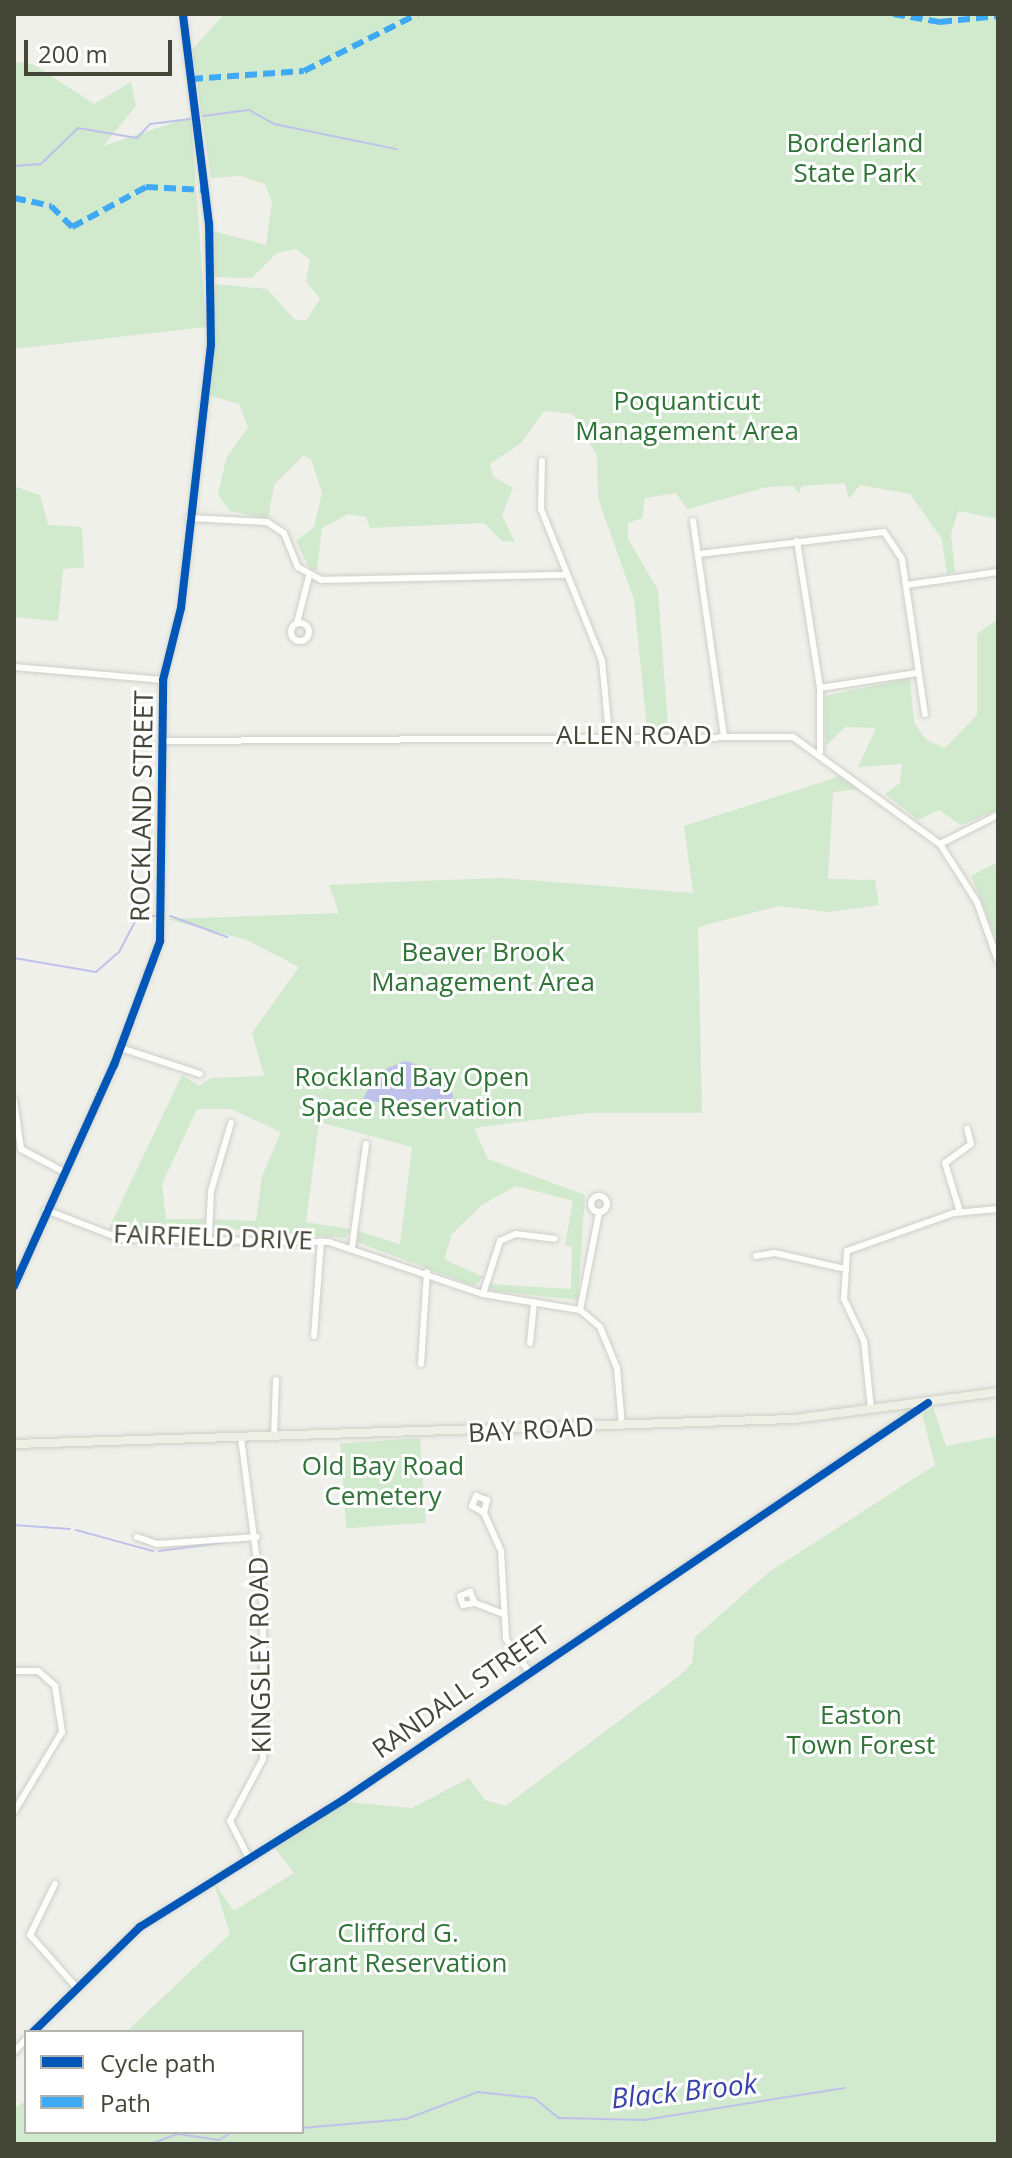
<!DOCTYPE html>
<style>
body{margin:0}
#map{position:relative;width:1012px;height:2158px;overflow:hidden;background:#f0f0eb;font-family:"Open Sans",sans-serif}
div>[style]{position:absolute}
.green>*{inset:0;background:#d1e9cd;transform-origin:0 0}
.water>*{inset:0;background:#bec2eb}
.stream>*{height:2px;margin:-1px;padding:0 1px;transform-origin:1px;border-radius:1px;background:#bec2eb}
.roads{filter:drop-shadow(0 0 2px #cdcec8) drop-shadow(0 0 2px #cdcec8)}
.minor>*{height:6px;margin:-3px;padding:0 3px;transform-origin:3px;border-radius:3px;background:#fdfdfc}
.minor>.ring{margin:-3px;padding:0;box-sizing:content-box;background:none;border:6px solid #fdfdfc;border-radius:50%}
.major>*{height:8px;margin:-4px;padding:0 4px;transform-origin:4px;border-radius:4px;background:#eef0e5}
.quiet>*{height:6px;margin-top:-3px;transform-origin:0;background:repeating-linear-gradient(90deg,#3fa9f5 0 12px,transparent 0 18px)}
.cycleway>*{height:8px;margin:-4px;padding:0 4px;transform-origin:4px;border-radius:4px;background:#0057b8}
span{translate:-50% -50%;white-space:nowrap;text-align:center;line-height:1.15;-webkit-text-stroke:6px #fff;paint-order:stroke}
.park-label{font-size:26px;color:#2f7336}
.street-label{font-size:26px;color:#444637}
.water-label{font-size:28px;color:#3842aa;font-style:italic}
.frame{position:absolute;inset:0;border:16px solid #444637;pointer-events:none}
.legend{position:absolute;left:24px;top:2030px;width:280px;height:104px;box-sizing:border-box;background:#fff;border:2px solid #b4b5af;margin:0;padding:10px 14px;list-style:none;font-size:24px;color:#444637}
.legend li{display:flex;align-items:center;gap:16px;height:40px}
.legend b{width:40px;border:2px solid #b4b5af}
.scale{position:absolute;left:24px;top:40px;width:148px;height:36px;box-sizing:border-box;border:4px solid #444637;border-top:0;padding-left:10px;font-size:24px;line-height:28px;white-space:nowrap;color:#444637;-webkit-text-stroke:6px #fff;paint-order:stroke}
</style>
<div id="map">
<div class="green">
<i style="clip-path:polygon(224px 14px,998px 14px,998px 519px,958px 511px,951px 535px,955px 572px,947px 574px,942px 539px,910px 494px,860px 485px,849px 499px,845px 483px,802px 486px,799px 494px,793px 486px,768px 487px,687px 509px,676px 493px,645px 498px,642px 518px,628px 523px,628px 539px,658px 590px,668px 727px,647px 729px,634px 600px,598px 498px,597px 456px,573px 414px,544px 411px,521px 443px,490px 464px,493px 476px,513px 488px,502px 515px,515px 542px,502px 541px,484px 523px,370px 528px,366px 517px,348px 514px,322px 528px,317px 570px,310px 569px,296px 541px,314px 527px,322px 493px,311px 459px,303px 456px,274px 485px,268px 519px,230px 511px,218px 495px,226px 459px,248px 427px,239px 404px,208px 395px,215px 284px,267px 289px,294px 319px,306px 321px,320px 299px,306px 281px,310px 260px,296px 249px,277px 253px,252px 278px,214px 277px,213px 231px,266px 245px,272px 202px,265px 184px,240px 176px,211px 178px,192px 50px)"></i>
<i style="clip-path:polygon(14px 62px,33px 64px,94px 104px,131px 82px,136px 106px,103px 146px,191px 117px,206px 327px,14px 349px)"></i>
<i style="clip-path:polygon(14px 486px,40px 495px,48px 525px,82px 527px,84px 567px,63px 569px,58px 621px,14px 617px)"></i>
<i style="clip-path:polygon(998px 619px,998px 810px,961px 825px,939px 810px,918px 820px,885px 794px,900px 783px,902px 764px,858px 767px,876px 728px,845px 727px,826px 746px,825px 696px,910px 678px,914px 722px,926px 740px,945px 748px,977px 715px,977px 634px)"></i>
<i style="clip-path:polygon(844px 775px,861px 789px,833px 792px,828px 879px,875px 880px,879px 905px,828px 912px,778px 906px,698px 927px,702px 1113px,588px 1113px,474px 1128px,488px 1159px,585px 1195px,578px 1300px,493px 1291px,488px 1284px,571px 1289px,572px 1247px,565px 1245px,573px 1201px,516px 1186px,482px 1205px,452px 1234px,444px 1259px,483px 1277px,474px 1286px,357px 1242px,357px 1231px,400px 1244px,412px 1147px,319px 1122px,306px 1222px,350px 1229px,346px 1238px,213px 1228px,211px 1219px,256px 1221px,262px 1176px,281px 1132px,231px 1109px,197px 1109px,162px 1184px,166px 1219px,205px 1219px,203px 1228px,108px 1230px,182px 1075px,199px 1086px,211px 1078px,264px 1076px,252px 1033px,299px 967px,247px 940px,167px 919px,339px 913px,329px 885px,391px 882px,501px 878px,693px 893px,684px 826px)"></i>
<i style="clip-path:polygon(998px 862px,998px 943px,971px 876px)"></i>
<i style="clip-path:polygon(933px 1407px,946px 1446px,998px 1436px,998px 2144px,14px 2144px,14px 2108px,26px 2101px,26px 2132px,302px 2132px,302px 2032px,126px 2032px,230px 1934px,214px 1883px,234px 1911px,294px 1873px,274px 1847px,346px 1802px,412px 1808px,469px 1778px,485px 1800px,505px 1806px,678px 1677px,692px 1663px,695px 1637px,769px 1572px,935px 1465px,922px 1414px)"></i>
<i style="left:420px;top:1438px;width:85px;height:80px;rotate:86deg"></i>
</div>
<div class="water">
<i style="clip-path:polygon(405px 1061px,447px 1074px,453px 1096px,446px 1110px,433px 1114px,363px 1099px,376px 1073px)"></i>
</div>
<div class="stream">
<i style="left:203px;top:116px;width:46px;rotate:-7.4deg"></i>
<i style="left:249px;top:110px;width:29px;rotate:29deg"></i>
<i style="left:274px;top:124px;width:125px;rotate:11.6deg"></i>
<i style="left:14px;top:166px;width:27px;rotate:-4deg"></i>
<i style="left:41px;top:164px;width:52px;rotate:-44.2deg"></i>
<i style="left:78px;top:128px;width:60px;rotate:9.6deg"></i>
<i style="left:137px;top:138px;width:19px;rotate:-47deg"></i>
<i style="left:150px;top:124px;width:41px;rotate:-7deg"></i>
<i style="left:170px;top:916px;width:61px;rotate:20.2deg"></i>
<i style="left:14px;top:958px;width:83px;rotate:9.7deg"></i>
<i style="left:96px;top:972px;width:30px;rotate:-41deg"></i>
<i style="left:119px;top:952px;width:41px;rotate:-62.2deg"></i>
<i style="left:138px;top:916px;width:19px"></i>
<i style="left:14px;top:1020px;width:10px;rotate:90deg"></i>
<i style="left:14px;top:1525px;width:56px;rotate:4.1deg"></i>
<i style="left:76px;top:1530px;width:80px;rotate:15.3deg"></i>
<i style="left:159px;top:1551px;width:69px;rotate:-7.5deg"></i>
<i style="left:302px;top:2128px;width:104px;rotate:-4.9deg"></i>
<i style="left:406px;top:2119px;width:77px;rotate:-20.6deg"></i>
<i style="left:478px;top:2092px;width:56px;rotate:6.1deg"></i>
<i style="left:534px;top:2098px;width:32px;rotate:39deg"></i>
<i style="left:559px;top:2118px;width:85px;rotate:1.3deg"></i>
<i style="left:644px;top:2120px;width:203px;rotate:-9.1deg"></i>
<i style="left:150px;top:2144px;width:30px;rotate:-20deg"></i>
<i style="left:178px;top:2134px;width:41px;rotate:8.3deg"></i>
<i style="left:219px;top:2140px;width:15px;rotate:-32deg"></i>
</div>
<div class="roads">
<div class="minor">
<i style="left:542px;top:461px;width:48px;rotate:91.2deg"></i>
<i style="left:541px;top:509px;width:164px;rotate:68.1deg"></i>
<i style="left:602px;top:661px;width:73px;rotate:84.5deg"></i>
<i style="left:189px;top:518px;width:78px;rotate:2.9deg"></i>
<i style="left:267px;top:522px;width:20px;rotate:33deg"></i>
<i style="left:284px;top:533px;width:37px;rotate:68deg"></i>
<i style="left:298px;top:567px;width:26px;rotate:29deg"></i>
<i style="left:321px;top:580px;width:244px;rotate:-1.2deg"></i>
<i style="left:693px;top:521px;width:216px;rotate:81.8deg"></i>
<i style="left:797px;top:541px;width:149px;rotate:81.1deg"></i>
<i style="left:820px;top:688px;width:64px;rotate:90deg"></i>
<i style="left:699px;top:554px;width:186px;rotate:-6.8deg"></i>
<i style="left:884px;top:532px;width:32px;rotate:56deg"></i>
<i style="left:902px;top:559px;width:157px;rotate:81.6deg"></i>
<i style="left:906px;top:585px;width:93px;rotate:-8deg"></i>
<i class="ring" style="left:291px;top:623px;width:12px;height:12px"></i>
<i style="left:297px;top:623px;width:49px;rotate:-75.7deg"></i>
<i style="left:14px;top:667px;width:150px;rotate:5deg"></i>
<i style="left:820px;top:688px;width:98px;rotate:-8.8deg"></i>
<i style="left:162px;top:741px;width:631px;rotate:-0.36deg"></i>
<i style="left:793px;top:737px;width:182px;rotate:36.1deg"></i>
<i style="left:940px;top:844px;width:69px;rotate:57.5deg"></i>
<i style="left:977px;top:902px;width:63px;rotate:70.4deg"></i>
<i style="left:940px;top:844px;width:65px;rotate:-26.6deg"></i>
<i style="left:121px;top:1048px;width:83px;rotate:18.2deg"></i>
<i style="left:14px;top:1100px;width:49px;rotate:81.9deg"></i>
<i style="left:21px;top:1149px;width:49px;rotate:28.1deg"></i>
<i class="ring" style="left:591px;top:1196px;width:10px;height:10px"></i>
<i style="left:46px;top:1210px;width:80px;rotate:21.1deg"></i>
<i style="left:121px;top:1239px;width:208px;rotate:0.8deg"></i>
<i style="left:329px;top:1242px;width:163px;rotate:18.7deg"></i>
<i style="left:483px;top:1294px;width:98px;rotate:9.4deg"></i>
<i style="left:580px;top:1310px;width:26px;rotate:40deg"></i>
<i style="left:600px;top:1327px;width:44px;rotate:67.5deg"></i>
<i style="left:617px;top:1368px;width:58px;rotate:85.1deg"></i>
<i style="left:960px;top:1212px;width:51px;rotate:-107deg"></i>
<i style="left:945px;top:1163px;width:32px;rotate:-36deg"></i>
<i style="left:971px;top:1144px;width:16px;rotate:-104deg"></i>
<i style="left:209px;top:1236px;width:45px;rotate:-87.5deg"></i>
<i style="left:211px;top:1191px;width:71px;rotate:-73.6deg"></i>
<i style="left:352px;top:1248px;width:105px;rotate:-82.3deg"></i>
<i style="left:756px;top:1256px;width:19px;rotate:-9deg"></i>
<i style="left:775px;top:1253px;width:68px;rotate:12.8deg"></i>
<i style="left:14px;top:1286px;width:243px;rotate:-65.7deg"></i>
<i style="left:114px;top:1065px;width:132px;rotate:-69.6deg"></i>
<i style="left:160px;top:941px;width:261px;rotate:-89.3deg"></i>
<i style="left:163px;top:680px;width:74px;rotate:-76deg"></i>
<i style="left:181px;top:608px;width:265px;rotate:-83.5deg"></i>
<i style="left:211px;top:345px;width:121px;rotate:-90.9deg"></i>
<i style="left:209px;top:224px;width:212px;rotate:-97.1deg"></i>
<i style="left:483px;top:1294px;width:56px;rotate:-72.2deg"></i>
<i style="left:500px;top:1241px;width:17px;rotate:-24deg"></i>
<i style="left:516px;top:1234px;width:39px;rotate:7deg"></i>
<i style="left:580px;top:1310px;width:99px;rotate:-78.9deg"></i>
<i style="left:314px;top:1336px;width:95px;rotate:-85.8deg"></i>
<i style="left:530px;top:1343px;width:41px;rotate:-84.4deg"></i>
<i style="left:421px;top:1364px;width:92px;rotate:-86.3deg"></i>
<i style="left:871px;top:1409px;width:68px;rotate:-95.9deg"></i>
<i style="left:864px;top:1341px;width:47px;rotate:-115.5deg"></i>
<i style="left:844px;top:1299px;width:48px;rotate:-86.4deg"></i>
<i style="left:847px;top:1251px;width:114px;rotate:-19.6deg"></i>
<i style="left:954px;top:1213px;width:44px;rotate:-5.2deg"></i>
<i style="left:274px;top:1437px;width:57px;rotate:-88deg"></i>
<i style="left:241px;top:1438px;width:171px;rotate:82.6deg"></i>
<i style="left:263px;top:1608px;width:151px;rotate:90deg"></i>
<i style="left:263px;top:1759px;width:70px;rotate:118deg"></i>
<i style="left:230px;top:1821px;width:39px;rotate:63deg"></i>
<i style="left:484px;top:1513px;width:14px;rotate:-150deg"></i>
<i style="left:472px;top:1506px;width:11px;rotate:-68deg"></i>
<i style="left:476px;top:1496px;width:12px;rotate:20deg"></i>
<i style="left:487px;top:1500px;width:13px;rotate:103deg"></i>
<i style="left:484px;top:1513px;width:42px;rotate:65.9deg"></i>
<i style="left:501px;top:1551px;width:88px;rotate:86.7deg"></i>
<i style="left:506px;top:1639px;width:37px;rotate:55deg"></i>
<i style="left:137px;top:1537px;width:21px;rotate:19deg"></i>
<i style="left:157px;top:1544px;width:100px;rotate:-4deg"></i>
<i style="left:475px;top:1603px;width:12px;rotate:171deg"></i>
<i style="left:463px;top:1605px;width:9px;rotate:-108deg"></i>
<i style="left:460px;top:1596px;width:11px;rotate:-22deg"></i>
<i style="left:470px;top:1592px;width:12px;rotate:66deg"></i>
<i style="left:475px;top:1603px;width:31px;rotate:21deg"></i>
<i style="left:14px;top:1671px;width:24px"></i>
<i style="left:38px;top:1671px;width:23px;rotate:41deg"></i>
<i style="left:55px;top:1686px;width:47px;rotate:81.3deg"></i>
<i style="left:62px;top:1732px;width:93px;rotate:121deg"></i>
<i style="left:55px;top:1884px;width:57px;rotate:116.1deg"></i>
<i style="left:30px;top:1935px;width:69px;rotate:48.5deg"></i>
<i style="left:33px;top:2032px;width:150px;rotate:-44.5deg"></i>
<i style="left:140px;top:1927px;width:239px;rotate:-32deg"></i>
<i style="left:343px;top:1800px;width:706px;rotate:-34.21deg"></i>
<i style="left:14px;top:2052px;width:18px;rotate:-47deg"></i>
</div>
<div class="major">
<i style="left:14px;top:1444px;width:780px;rotate:-1.84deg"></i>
<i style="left:794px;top:1419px;width:206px;rotate:-7.5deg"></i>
</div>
</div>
<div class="quiet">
<i style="left:893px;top:14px;width:48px;rotate:9.7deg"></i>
<i style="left:940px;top:22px;width:58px;rotate:-5.9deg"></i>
<i style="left:191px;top:79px;width:113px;rotate:-4deg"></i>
<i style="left:304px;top:71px;width:127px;rotate:-26.6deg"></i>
<i style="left:14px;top:198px;width:38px;rotate:12deg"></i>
<i style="left:51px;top:206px;width:30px;rotate:45deg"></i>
<i style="left:72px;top:227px;width:84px;rotate:-28.4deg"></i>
<i style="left:146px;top:187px;width:59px;rotate:2.9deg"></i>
</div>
<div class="cycleway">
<i style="left:14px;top:1286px;width:243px;rotate:-65.7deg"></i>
<i style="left:114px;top:1065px;width:132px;rotate:-69.6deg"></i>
<i style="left:160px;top:941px;width:261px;rotate:-89.3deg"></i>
<i style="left:163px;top:680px;width:74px;rotate:-76deg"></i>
<i style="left:181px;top:608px;width:265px;rotate:-83.5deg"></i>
<i style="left:211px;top:345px;width:121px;rotate:-90.9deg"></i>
<i style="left:209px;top:224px;width:212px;rotate:-97.1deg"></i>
<i style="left:33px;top:2032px;width:150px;rotate:-44.5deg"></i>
<i style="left:140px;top:1927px;width:239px;rotate:-32deg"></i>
<i style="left:343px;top:1800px;width:707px;rotate:-34.16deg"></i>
</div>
<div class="park-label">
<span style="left:855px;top:158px">Borderland<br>State Park</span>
<span style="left:687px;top:416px">Poquanticut<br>Management Area</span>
<span style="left:483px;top:967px">Beaver Brook<br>Management Area</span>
<span style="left:412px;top:1092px">Rockland Bay Open<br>Space Reservation</span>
<span style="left:383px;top:1481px">Old Bay Road<br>Cemetery</span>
<span style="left:861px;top:1730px">Easton<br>Town Forest</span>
<span style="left:398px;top:1948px">Clifford G.<br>Grant Reservation</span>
</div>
<div class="street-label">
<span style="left:634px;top:735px">ALLEN ROAD</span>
<span style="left:142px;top:806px;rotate:-89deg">ROCKLAND STREET</span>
<span style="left:213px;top:1237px;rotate:2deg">FAIRFIELD DRIVE</span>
<span style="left:531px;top:1430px;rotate:-3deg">BAY ROAD</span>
<span style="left:260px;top:1655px;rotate:-91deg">KINGSLEY ROAD</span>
<span style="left:461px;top:1692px;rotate:-35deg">RANDALL STREET</span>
</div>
<div class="water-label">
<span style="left:684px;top:2090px;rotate:-6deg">Black Brook</span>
</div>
<div class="frame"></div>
<ul class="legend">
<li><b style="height:10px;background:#0057b8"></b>Cycle path</li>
<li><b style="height:10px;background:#3fa9f5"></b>Path</li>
</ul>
<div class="scale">200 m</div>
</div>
